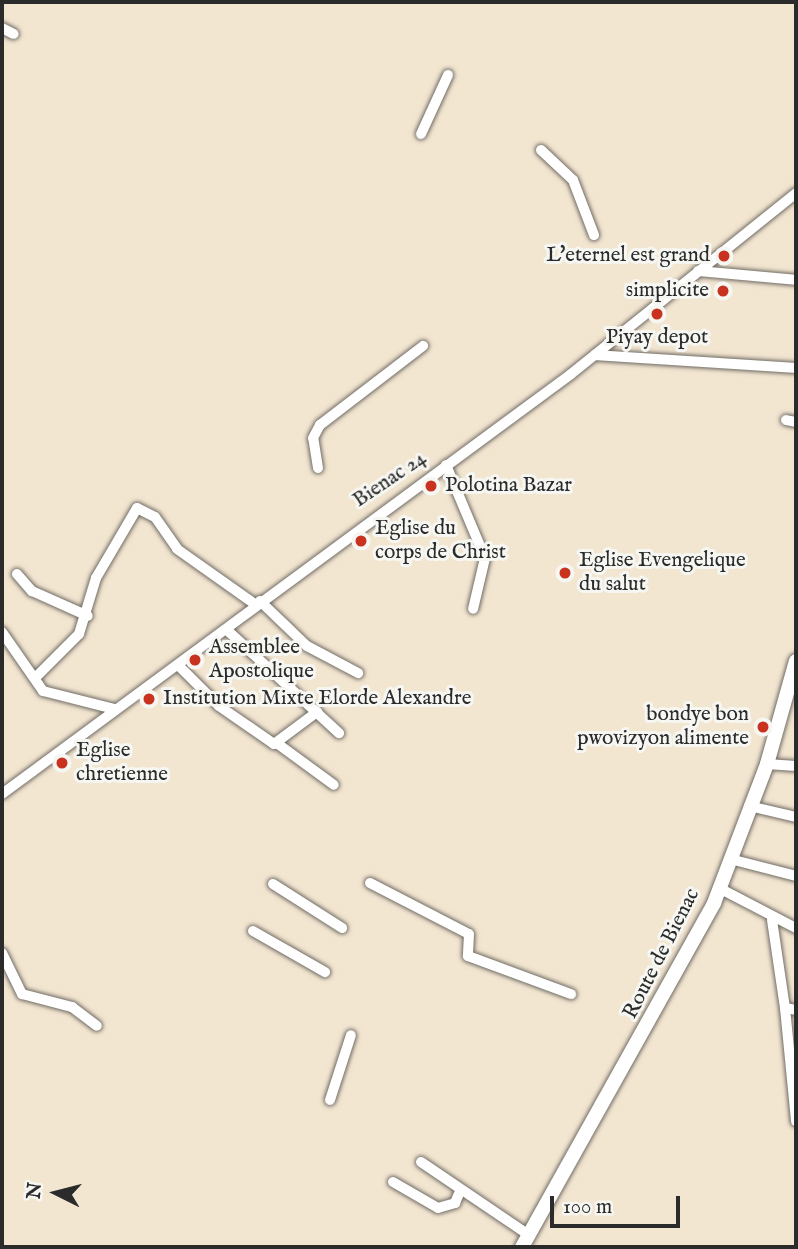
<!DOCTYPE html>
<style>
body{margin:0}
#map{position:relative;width:798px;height:1249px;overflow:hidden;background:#f3e6d1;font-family:"IM FELL English",serif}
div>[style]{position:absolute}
.roads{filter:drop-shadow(0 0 2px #716c65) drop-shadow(0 0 2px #716c65)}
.minor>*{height:10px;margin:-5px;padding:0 5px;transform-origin:5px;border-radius:5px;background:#fff}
.secondary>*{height:14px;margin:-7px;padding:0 7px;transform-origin:7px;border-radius:7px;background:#fff}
.dots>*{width:19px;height:19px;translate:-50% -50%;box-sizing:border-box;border:4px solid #f6f6f2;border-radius:50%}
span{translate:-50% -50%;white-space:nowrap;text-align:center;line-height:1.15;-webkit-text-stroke:6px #f6f6f2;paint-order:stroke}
.poi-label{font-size:21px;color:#2b2b2b}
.right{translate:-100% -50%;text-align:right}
.left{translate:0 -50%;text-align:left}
.street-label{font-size:21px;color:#2b2b2b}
.frame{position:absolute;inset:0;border:4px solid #2b2b2b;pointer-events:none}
.north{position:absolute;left:21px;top:1158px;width:70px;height:70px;-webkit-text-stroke:5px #f6f6f2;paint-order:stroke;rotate:276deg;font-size:19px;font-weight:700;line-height:28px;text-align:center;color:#2b2b2b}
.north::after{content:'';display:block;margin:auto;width:24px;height:32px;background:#2b2b2b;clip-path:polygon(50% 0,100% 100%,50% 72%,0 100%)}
.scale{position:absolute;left:550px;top:1196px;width:130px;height:32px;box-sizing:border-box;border:4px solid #2b2b2b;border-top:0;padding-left:9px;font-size:21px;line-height:24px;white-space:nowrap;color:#2b2b2b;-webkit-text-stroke:5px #f6f6f2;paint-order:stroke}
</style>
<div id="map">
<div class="roads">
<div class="minor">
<i style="left:2px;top:28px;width:13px;rotate:27deg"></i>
<i style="left:421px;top:134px;width:65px;rotate:-65.4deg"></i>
<i style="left:541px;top:150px;width:44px;rotate:43.2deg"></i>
<i style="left:573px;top:180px;width:59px;rotate:69.1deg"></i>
<i style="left:698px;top:271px;width:98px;rotate:5.2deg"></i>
<i style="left:595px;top:355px;width:201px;rotate:3.7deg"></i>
<i style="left:786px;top:420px;width:10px;rotate:11deg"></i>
<i style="left:446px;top:465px;width:101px;rotate:67.2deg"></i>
<i style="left:485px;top:558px;width:52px;rotate:103.2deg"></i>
<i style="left:318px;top:468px;width:30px;rotate:-99deg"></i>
<i style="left:313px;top:438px;width:15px;rotate:-62deg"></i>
<i style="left:320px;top:425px;width:130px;rotate:-37.5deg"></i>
<i style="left:17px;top:574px;width:23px;rotate:49deg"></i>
<i style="left:32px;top:591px;width:61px;rotate:24.1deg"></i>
<i style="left:260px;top:601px;width:65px;rotate:43.8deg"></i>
<i style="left:307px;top:646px;width:58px;rotate:27.9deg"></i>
<i style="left:228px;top:631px;width:151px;rotate:42.6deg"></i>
<i style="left:2px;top:632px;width:72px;rotate:55.2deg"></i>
<i style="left:43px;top:691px;width:73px;rotate:14.2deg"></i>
<i style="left:179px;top:666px;width:57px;rotate:45deg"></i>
<i style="left:219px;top:706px;width:67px;rotate:34.6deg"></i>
<i style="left:274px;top:744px;width:54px;rotate:-36.7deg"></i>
<i style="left:37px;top:676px;width:59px;rotate:-45deg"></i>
<i style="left:79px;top:634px;width:59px;rotate:-73.1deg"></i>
<i style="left:96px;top:578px;width:81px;rotate:-59.6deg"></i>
<i style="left:137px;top:508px;width:20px;rotate:27deg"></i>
<i style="left:155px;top:517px;width:39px;rotate:55deg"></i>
<i style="left:177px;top:549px;width:97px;rotate:35.3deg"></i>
<i style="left:278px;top:744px;width:69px;rotate:36.2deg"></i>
<i style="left:767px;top:764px;width:29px;rotate:4deg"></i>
<i style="left:2px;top:794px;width:707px;rotate:-36.43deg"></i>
<i style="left:571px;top:374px;width:289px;rotate:-38.8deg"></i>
<i style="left:749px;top:806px;width:48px;rotate:13.2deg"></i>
<i style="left:730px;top:859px;width:68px;rotate:14.4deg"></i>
<i style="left:370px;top:883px;width:111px;rotate:27.3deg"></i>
<i style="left:469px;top:934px;width:22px;rotate:93deg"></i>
<i style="left:468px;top:956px;width:110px;rotate:20.3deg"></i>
<i style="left:273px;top:884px;width:82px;rotate:32.5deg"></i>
<i style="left:719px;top:888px;width:87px;rotate:27.5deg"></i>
<i style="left:772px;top:920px;width:89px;rotate:81.6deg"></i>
<i style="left:785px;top:1008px;width:11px;rotate:10deg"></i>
<i style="left:253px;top:931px;width:83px;rotate:29.7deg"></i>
<i style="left:2px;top:953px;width:46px;rotate:64deg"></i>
<i style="left:22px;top:994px;width:52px;rotate:14.6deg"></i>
<i style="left:72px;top:1007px;width:31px;rotate:37deg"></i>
<i style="left:785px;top:1008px;width:114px;rotate:84.4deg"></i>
<i style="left:330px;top:1100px;width:68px;rotate:-72.1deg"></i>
<i style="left:421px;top:1162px;width:130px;rotate:34.1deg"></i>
<i style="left:393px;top:1182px;width:52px;rotate:30deg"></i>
<i style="left:438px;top:1208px;width:18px;rotate:-16deg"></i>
<i style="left:455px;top:1203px;width:13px;rotate:-67deg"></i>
</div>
<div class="secondary">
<i style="left:522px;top:1247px;width:394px;rotate:-60.8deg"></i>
<i style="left:714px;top:903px;width:149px;rotate:-69.1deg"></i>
<i style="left:767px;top:764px;width:107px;rotate:-74.3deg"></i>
</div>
</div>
<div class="dots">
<i style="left:724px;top:256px;background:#c8321e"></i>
<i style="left:723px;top:291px;background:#c8321e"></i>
<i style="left:657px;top:314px;background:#c8321e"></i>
<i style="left:431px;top:486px;background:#c8321e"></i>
<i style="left:361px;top:541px;background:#c8321e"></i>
<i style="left:565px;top:573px;background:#c8321e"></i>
<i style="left:195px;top:660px;background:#c8321e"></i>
<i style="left:149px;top:699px;background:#c8321e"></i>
<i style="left:763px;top:727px;background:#c8321e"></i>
<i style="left:62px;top:763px;background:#c8321e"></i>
</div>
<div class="poi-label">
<span class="right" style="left:710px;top:256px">L'eternel est grand</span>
<span class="right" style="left:709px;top:291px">simplicite</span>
<span style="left:657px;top:338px">Piyay depot</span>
<span class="left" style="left:445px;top:486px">Polotina Bazar</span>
<span class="left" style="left:375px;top:541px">Eglise du<br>corps de Christ</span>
<span class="left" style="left:579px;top:573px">Eglise Evengelique<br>du salut</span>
<span class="left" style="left:209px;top:660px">Assemblee<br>Apostolique</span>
<span class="left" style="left:163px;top:699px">Institution Mixte Elorde Alexandre</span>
<span class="right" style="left:749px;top:727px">bondye bon<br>pwovizyon alimente</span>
<span class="left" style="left:76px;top:763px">Eglise<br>chretienne</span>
</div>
<div class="street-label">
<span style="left:390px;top:480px;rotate:-34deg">Bienac 24</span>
<span style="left:662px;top:954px;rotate:-63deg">Route de Bienac</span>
</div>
<div class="frame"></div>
<div class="north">N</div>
<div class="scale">100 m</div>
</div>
